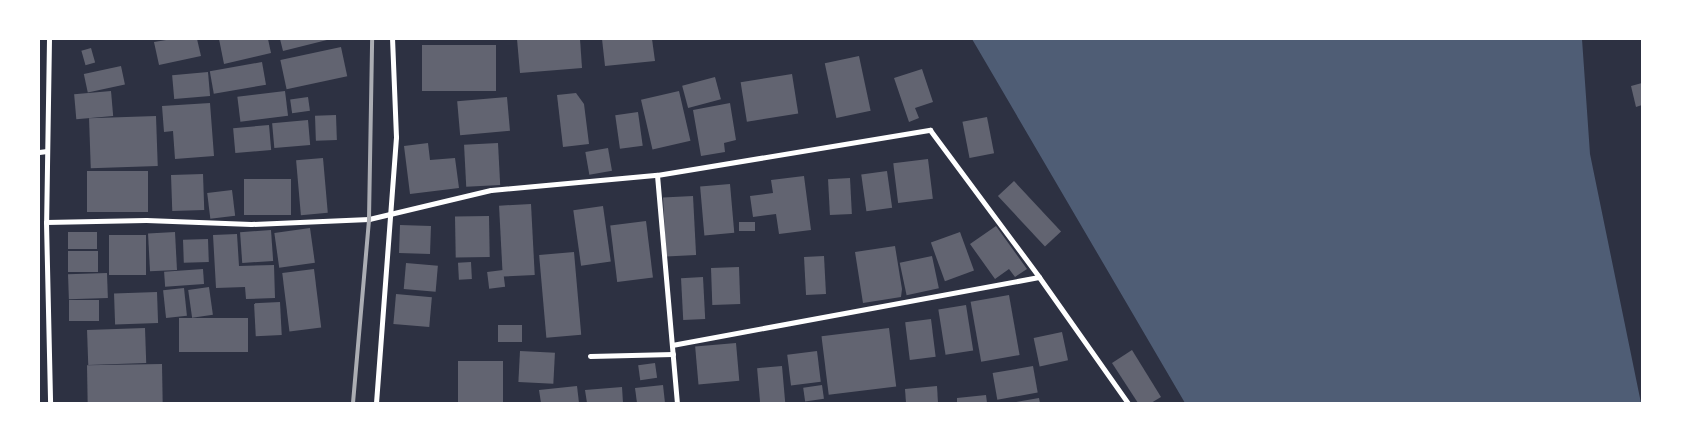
<!DOCTYPE html>
<style>
body{margin:0}
#map{position:relative;width:1681px;height:442px;overflow:hidden;background:#2d3142;font-family:Barlow,sans-serif}
div>[style]{position:absolute}
.water>*{inset:0;background:#4f5d75}
.building>*{inset:0;background:#626471;transform-origin:0 0}
.minor>*{height:5px;margin:-2.5px;padding:0 2.5px;transform-origin:2.5px;border-radius:2.5px;background:#fff}
.rail>*{height:4px;margin:-2px;padding:0 2px;transform-origin:2px;border-radius:2px;background:#abadb3}
span{translate:-50% -50%;white-space:nowrap;text-align:center;line-height:1.15;-webkit-text-stroke:4.5px #fff;paint-order:stroke}
.frame{position:absolute;inset:0;border:40px solid #fff;pointer-events:none}
</style>
<div id="map">
<div class="water">
<i style="clip-path:polygon(972px 39px,1582px 39px,1590px 154px,1641px 403px,1185px 403px)"></i>
</div>
<div class="building">
<i style="clip-path:polygon(172px 39px,197px 39px,201px 56px,159px 65px,154px 42px)"></i>
<i style="clip-path:polygon(219px 39px,268px 39px,271px 53px,224px 64px)"></i>
<i style="clip-path:polygon(280px 39px,327px 39px,327px 40px,283px 51px)"></i>
<i style="clip-path:polygon(517px 39px,580px 39px,582px 68px,520px 73px)"></i>
<i style="clip-path:polygon(602px 39px,652px 39px,655px 61px,605px 66px)"></i>
<i style="left:422px;top:45px;width:74px;height:46px"></i>
<i style="left:341px;top:47px;width:30px;height:62px;rotate:78deg"></i>
<i style="left:91px;top:48px;width:15px;height:10px;rotate:74deg"></i>
<i style="left:859px;top:56px;width:56px;height:35px;rotate:78deg"></i>
<i style="left:262px;top:62px;width:23px;height:53px;rotate:80deg"></i>
<i style="left:121px;top:66px;width:19px;height:38px;rotate:78deg"></i>
<i style="clip-path:polygon(922px 69px,933px 102px,915px 108px,919px 118px,909px 122px,894px 78px)"></i>
<i style="left:208px;top:72px;width:24px;height:36px;rotate:85deg"></i>
<i style="left:792px;top:74px;width:40px;height:52px;rotate:81deg"></i>
<i style="left:715px;top:77px;width:23px;height:34px;rotate:75deg"></i>
<i style="clip-path:polygon(1642px 83px,1642px 105px,1636px 107px,1631px 86px)"></i>
<i style="left:111px;top:91px;width:25px;height:37px;rotate:85deg"></i>
<i style="left:285px;top:91px;width:25px;height:48px;rotate:83deg"></i>
<i style="left:679px;top:91px;width:51px;height:39px;rotate:77deg"></i>
<i style="clip-path:polygon(576px 93px,584px 104px,589px 144px,563px 147px,557px 95px)"></i>
<i style="left:308px;top:97px;width:14px;height:18px;rotate:82deg"></i>
<i style="left:507px;top:97px;width:34px;height:50px;rotate:85deg"></i>
<i style="clip-path:polygon(210px 103px,214px 156px,175px 159px,173px 131px,164px 132px,162px 106px)"></i>
<i style="clip-path:polygon(730px 103px,736px 140px,724px 143px,725px 152px,701px 156px,693px 110px)"></i>
<i style="left:638px;top:112px;width:34px;height:23px;rotate:82deg"></i>
<i style="left:336px;top:115px;width:25px;height:21px;rotate:88deg"></i>
<i style="left:156px;top:116px;width:50px;height:67px;rotate:88deg"></i>
<i style="left:987px;top:117px;width:37px;height:25px;rotate:79deg"></i>
<i style="left:308px;top:120px;width:25px;height:36px;rotate:85deg"></i>
<i style="left:269px;top:125px;width:25px;height:36px;rotate:85deg"></i>
<i style="clip-path:polygon(428px 143px,430px 160px,455px 158px,459px 188px,410px 194px,404px 146px)"></i>
<i style="left:498px;top:143px;width:42px;height:34px;rotate:87deg"></i>
<i style="left:608px;top:148px;width:23px;height:23px;rotate:80deg"></i>
<i style="left:323px;top:158px;width:55px;height:27px;rotate:85deg"></i>
<i style="left:928px;top:159px;width:40px;height:35px;rotate:83deg"></i>
<i style="left:148px;top:171px;width:41px;height:61px;rotate:90deg"></i>
<i style="left:887px;top:171px;width:37px;height:26px;rotate:82deg"></i>
<i style="left:203px;top:174px;width:36px;height:32px;rotate:88deg"></i>
<i style="clip-path:polygon(804px 176px,811px 230px,779px 234px,776px 214px,753px 217px,750px 196px,773px 193px,771px 180px)"></i>
<i style="left:850px;top:178px;width:36px;height:22px;rotate:87deg"></i>
<i style="left:244px;top:179px;width:47px;height:36px"></i>
<i style="left:1014px;top:181px;width:69px;height:22px;rotate:47deg"></i>
<i style="left:730px;top:184px;width:49px;height:30px;rotate:85deg"></i>
<i style="left:232px;top:190px;width:26px;height:25px;rotate:83deg"></i>
<i style="left:693px;top:196px;width:59px;height:30px;rotate:87deg"></i>
<i style="left:531px;top:204px;width:71px;height:32px;rotate:87deg"></i>
<i style="left:603px;top:206px;width:56px;height:30px;rotate:82deg"></i>
<i style="left:489px;top:216px;width:41px;height:34px;rotate:89deg"></i>
<i style="left:646px;top:221px;width:57px;height:36px;rotate:83deg"></i>
<i style="left:755px;top:222px;width:9px;height:16px;rotate:90deg"></i>
<i style="left:400px;top:225px;width:31px;height:28px;rotate:2deg"></i>
<i style="clip-path:polygon(996px 226px,1027px 269px,1015px 277px,1009px 269px,995px 279px,970px 244px)"></i>
<i style="left:310px;top:228px;width:35px;height:36px;rotate:82deg"></i>
<i style="left:271px;top:230px;width:31px;height:31px;rotate:86deg"></i>
<i style="left:68px;top:232px;width:29px;height:17px"></i>
<i style="left:175px;top:232px;width:38px;height:27px;rotate:87deg"></i>
<i style="left:960px;top:232px;width:41px;height:31px;rotate:70deg"></i>
<i style="clip-path:polygon(237px 234px,239px 266px,274px 265px,275px 298px,246px 299px,245px 287px,216px 288px,213px 235px)"></i>
<i style="left:109px;top:235px;width:37px;height:40px"></i>
<i style="left:208px;top:239px;width:23px;height:25px;rotate:88deg"></i>
<i style="clip-path:polygon(895px 246px,902px 289px,901px 297px,863px 303px,855px 252px)"></i>
<i style="left:68px;top:251px;width:30px;height:21px"></i>
<i style="left:574px;top:252px;width:83px;height:35px;rotate:85deg"></i>
<i style="left:824px;top:256px;width:38px;height:20px;rotate:87deg"></i>
<i style="left:932px;top:256px;width:33px;height:33px;rotate:78deg"></i>
<i style="left:471px;top:262px;width:17px;height:13px;rotate:87deg"></i>
<i style="left:406px;top:263px;width:32px;height:26px;rotate:5deg"></i>
<i style="left:739px;top:267px;width:37px;height:28px;rotate:88deg"></i>
<i style="left:203px;top:269px;width:15px;height:39px;rotate:86deg"></i>
<i style="left:314px;top:269px;width:59px;height:32px;rotate:83deg"></i>
<i style="left:503px;top:270px;width:17px;height:16px;rotate:83deg"></i>
<i style="left:107px;top:273px;width:25px;height:39px;rotate:88deg"></i>
<i style="left:703px;top:277px;width:42px;height:22px;rotate:87deg"></i>
<i style="left:209px;top:287px;width:28px;height:21px;rotate:82deg"></i>
<i style="left:184px;top:288px;width:28px;height:21px;rotate:84deg"></i>
<i style="left:157px;top:292px;width:31px;height:43px;rotate:88deg"></i>
<i style="left:396px;top:294px;width:36px;height:30px;rotate:5deg"></i>
<i style="left:1009px;top:295px;width:61px;height:39px;rotate:80deg"></i>
<i style="left:69px;top:300px;width:30px;height:21px"></i>
<i style="left:280px;top:302px;width:33px;height:26px;rotate:87deg"></i>
<i style="left:966px;top:305px;width:46px;height:28px;rotate:81deg"></i>
<i style="left:248px;top:318px;width:34px;height:69px;rotate:90deg"></i>
<i style="left:931px;top:319px;width:38px;height:26px;rotate:83deg"></i>
<i style="left:522px;top:325px;width:17px;height:24px;rotate:90deg"></i>
<i style="left:145px;top:328px;width:35px;height:58px;rotate:88deg"></i>
<i style="left:889px;top:328px;width:59px;height:68px;rotate:83deg"></i>
<i style="left:1062px;top:332px;width:29px;height:29px;rotate:78deg"></i>
<i style="left:736px;top:343px;width:38px;height:41px;rotate:85deg"></i>
<i style="clip-path:polygon(1132px 350px,1161px 397px,1151px 403px,1138px 403px,1112px 363px)"></i>
<i style="left:520px;top:351px;width:35px;height:31px;rotate:3deg"></i>
<i style="left:817px;top:351px;width:31px;height:30px;rotate:83deg"></i>
<i style="left:458px;top:361px;width:45px;height:42px"></i>
<i style="left:655px;top:363px;width:15px;height:17px;rotate:82deg"></i>
<i style="left:162px;top:364px;width:39px;height:75px;rotate:89deg"></i>
<i style="left:782px;top:366px;width:37px;height:25px;rotate:85deg"></i>
<i style="left:1033px;top:366px;width:27px;height:41px;rotate:80deg"></i>
<i style="clip-path:polygon(663px 385px,665px 403px,637px 403px,635px 388px)"></i>
<i style="left:822px;top:385px;width:14px;height:19px;rotate:82deg"></i>
<i style="clip-path:polygon(577px 386px,579px 403px,541px 403px,539px 390px)"></i>
<i style="clip-path:polygon(937px 386px,938px 403px,906px 403px,905px 389px)"></i>
<i style="clip-path:polygon(622px 387px,623px 403px,587px 403px,585px 390px)"></i>
<i style="clip-path:polygon(986px 395px,987px 403px,957px 403px,957px 398px)"></i>
<i style="clip-path:polygon(1039px 398px,1040px 403px,1016px 403px,1016px 402px)"></i>
</div>
<div class="minor">
<i style="left:49px;top:39px;width:183px;rotate:90.9deg"></i>
<i style="left:46px;top:222px;width:181px;rotate:88.7deg"></i>
<i style="left:39px;top:152px;width:8px;rotate:-7deg"></i>
<i style="left:657px;top:175px;width:229px;rotate:85deg"></i>
<i style="left:46px;top:222px;width:100px;rotate:-1.1deg"></i>
<i style="left:146px;top:220px;width:105px;rotate:2.2deg"></i>
<i style="left:251px;top:224px;width:118px;rotate:-2.4deg"></i>
<i style="left:369px;top:219px;width:125px;rotate:-13.4deg"></i>
<i style="left:491px;top:190px;width:167px;rotate:-5.2deg"></i>
<i style="left:657px;top:175px;width:277px;rotate:-9.4deg"></i>
<i style="left:930px;top:130px;width:183px;rotate:53.4deg"></i>
<i style="left:672px;top:345px;width:373px;rotate:-10.5deg"></i>
<i style="left:1039px;top:277px;width:154px;rotate:54.8deg"></i>
<i style="left:590px;top:356px;width:83px;rotate:-1.4deg"></i>
<i style="left:376px;top:403px;width:267px;rotate:-85.7deg"></i>
<i style="left:396px;top:137px;width:98px;rotate:-92.3deg"></i>
</div>
<div class="rail">
<i style="left:353px;top:403px;width:185px;rotate:-85deg"></i>
<i style="left:369px;top:219px;width:180px;rotate:-89deg"></i>
</div>
<div class="frame"></div>
</div>
